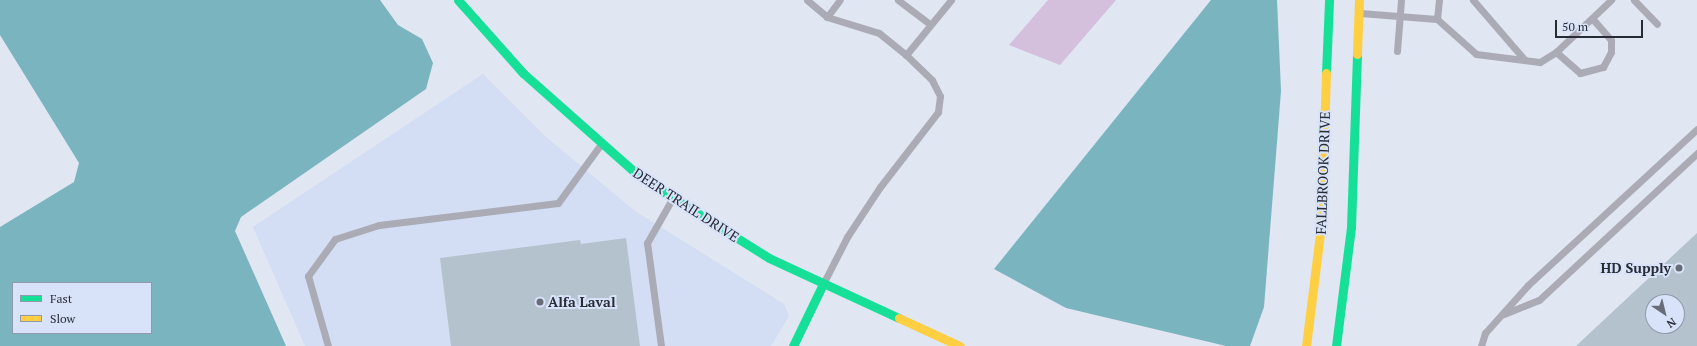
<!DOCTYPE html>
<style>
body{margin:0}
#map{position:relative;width:1697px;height:346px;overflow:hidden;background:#e0e6f2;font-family:"PT Serif",serif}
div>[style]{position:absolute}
.built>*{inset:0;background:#d3def4}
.forest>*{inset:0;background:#d4bfdd}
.water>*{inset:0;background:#7ab4bf}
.building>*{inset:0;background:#b4c2ce}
.lane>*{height:7px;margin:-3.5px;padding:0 3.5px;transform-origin:3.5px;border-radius:3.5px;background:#ababb5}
.fast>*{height:9px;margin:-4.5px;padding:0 4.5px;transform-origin:4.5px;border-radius:4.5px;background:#16e098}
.slow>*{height:9px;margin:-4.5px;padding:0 4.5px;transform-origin:4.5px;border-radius:4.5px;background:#ffcf43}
.dots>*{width:11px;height:11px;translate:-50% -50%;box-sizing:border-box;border:2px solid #d8e3fa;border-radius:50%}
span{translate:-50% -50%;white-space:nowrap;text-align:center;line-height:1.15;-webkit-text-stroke:4px #d8e3fa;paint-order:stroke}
.street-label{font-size:14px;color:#272b34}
.poi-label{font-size:14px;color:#272b34;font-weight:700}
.right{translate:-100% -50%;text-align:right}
.left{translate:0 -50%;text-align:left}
.legend{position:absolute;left:12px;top:282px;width:140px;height:52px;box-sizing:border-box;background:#d8e3fa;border:1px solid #9199ab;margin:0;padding:5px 7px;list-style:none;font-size:12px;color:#272b34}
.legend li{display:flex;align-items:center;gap:8px;height:20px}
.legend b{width:20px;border:1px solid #9199ab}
.north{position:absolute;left:1645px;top:294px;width:40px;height:40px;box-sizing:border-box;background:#d8e3fa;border:1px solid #9199ab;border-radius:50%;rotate:145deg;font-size:11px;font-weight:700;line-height:16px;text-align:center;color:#272b34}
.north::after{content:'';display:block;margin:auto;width:14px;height:18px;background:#686c76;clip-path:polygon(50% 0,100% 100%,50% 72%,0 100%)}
.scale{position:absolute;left:1555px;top:20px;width:88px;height:18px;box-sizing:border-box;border:2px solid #272b34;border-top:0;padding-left:5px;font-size:12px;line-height:14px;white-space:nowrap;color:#272b34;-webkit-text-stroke:3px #d8e3fa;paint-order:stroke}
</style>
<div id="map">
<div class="built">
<i style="clip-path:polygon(483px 74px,545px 136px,635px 211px,784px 304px,789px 316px,771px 346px,305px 346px,253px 227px)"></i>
</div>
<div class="forest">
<i style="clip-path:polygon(1048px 0,1116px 0,1060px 65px,1009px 45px)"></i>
</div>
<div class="water">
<i style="clip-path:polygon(evenodd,0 0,380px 0,398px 25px,422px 39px,433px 63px,426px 89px,241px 217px,235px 231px,286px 346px,0 346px,0 227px,74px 182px,79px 163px,0 35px,0 0,13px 283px,151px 283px,151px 333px,13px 333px,13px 283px)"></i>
<i style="clip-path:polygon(1211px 0,1277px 0,1281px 91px,1264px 307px,1250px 346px,1226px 346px,1066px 308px,994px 269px)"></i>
</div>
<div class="building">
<i style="clip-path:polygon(evenodd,1697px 233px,1697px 346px,1576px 346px,1697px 233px,1653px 302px,1677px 302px,1677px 326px,1653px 326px,1653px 302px)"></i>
<i style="clip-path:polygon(626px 238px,640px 346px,451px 346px,440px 258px,580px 240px,581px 244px)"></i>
</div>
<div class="lane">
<i style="left:807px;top:0;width:26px;rotate:40deg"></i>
<i style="left:827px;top:17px;width:54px;rotate:17.1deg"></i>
<i style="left:879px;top:33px;width:35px;rotate:39deg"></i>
<i style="left:906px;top:55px;width:71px;rotate:-50.7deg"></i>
<i style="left:898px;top:0;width:41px;rotate:37.1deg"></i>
<i style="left:1473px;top:0;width:78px;rotate:49.2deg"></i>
<i style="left:1634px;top:0;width:33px;rotate:46deg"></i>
<i style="left:1360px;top:13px;width:77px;rotate:4.5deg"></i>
<i style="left:1437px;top:19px;width:52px;rotate:41.9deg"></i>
<i style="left:1476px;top:54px;width:64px;rotate:7.1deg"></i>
<i style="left:1540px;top:62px;width:19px;rotate:-32deg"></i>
<i style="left:1556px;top:52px;width:76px;rotate:-43.4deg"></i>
<i style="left:827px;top:17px;width:21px;rotate:-53deg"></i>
<i style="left:1437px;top:19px;width:19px;rotate:-84deg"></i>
<i style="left:1397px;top:51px;width:51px;rotate:-85.5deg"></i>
<i style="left:1556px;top:52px;width:32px;rotate:41deg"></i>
<i style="left:1580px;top:73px;width:24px;rotate:-15deg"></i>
<i style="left:1603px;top:67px;width:17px;rotate:-62deg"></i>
<i style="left:1611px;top:52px;width:12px;rotate:-90deg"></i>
<i style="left:1611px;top:40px;width:29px;rotate:-131deg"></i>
<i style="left:824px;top:282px;width:51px;rotate:-62.9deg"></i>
<i style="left:847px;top:237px;width:60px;rotate:-56.6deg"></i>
<i style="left:880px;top:187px;width:95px;rotate:-52.3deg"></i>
<i style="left:938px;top:112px;width:16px;rotate:-83deg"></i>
<i style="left:940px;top:96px;width:18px;rotate:-117deg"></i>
<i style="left:932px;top:80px;width:36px;rotate:-136deg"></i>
<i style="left:1504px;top:314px;width:38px;rotate:-22deg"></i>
<i style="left:1539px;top:300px;width:216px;rotate:-42.9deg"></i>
<i style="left:328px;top:346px;width:73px;rotate:-105.9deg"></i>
<i style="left:308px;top:276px;width:46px;rotate:-53.9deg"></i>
<i style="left:335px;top:239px;width:46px;rotate:-17.7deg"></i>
<i style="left:379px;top:225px;width:180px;rotate:-7deg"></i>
<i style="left:558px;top:203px;width:73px;rotate:-53.9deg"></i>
<i style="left:661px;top:346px;width:104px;rotate:-97.7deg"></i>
<i style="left:647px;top:243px;width:51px;rotate:-60.4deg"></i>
<i style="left:1481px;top:346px;width:14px;rotate:-73deg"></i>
<i style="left:1485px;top:333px;width:64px;rotate:-48.1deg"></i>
<i style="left:1528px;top:285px;width:230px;rotate:-42.7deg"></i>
</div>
<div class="fast">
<i style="left:458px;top:0;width:98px;rotate:48.3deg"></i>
<i style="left:523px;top:73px;width:157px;rotate:41.6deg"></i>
<i style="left:640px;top:177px;width:152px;rotate:32.1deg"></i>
<i style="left:769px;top:258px;width:143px;rotate:24.8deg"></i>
<i style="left:1326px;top:73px;width:73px;rotate:-87.6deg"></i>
<i style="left:793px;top:346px;width:69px;rotate:-64.2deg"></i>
<i style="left:1336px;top:346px;width:120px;rotate:-82.8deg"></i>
<i style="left:1351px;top:227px;width:173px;rotate:-88deg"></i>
</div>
<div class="slow">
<i style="left:1357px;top:54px;width:54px;rotate:-87.9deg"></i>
<i style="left:899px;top:318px;width:67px;rotate:24.7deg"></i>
<i style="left:1306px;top:346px;width:122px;rotate:-82.9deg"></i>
<i style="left:1321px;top:225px;width:152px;rotate:-88.1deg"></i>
</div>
<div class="dots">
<i style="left:1679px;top:268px;background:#686c76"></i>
<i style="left:540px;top:302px;background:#686c76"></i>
</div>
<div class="street-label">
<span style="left:1323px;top:173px;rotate:-88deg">FALLBROOK DRIVE</span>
<span style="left:686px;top:205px;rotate:33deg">DEER TRAIL DRIVE</span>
</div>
<div class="poi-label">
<span class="right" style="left:1671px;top:268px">HD Supply</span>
<span class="left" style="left:548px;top:302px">Alfa Laval</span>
</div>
<ul class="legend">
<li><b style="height:5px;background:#16e098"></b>Fast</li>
<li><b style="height:5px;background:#ffcf43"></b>Slow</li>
</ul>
<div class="north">N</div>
<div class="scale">50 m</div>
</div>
